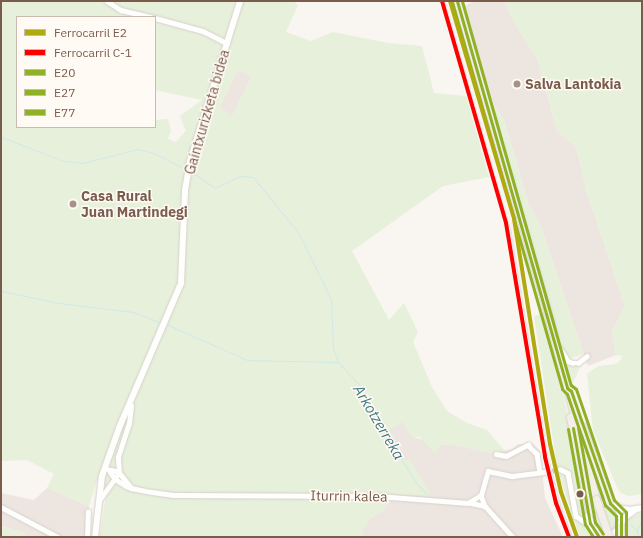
<!DOCTYPE html>
<style>
body{margin:0}
#map{position:relative;width:643px;height:538px;overflow:hidden;background:#f9f5f0;font-family:"IBM Plex Sans",sans-serif}
div>[style]{position:absolute}
.industrial>*{inset:0;background:#ede5e0}
.green>*{inset:0;background:#e7f0db}
.round{border-radius:50%}
.stream>*{height:1px;margin:-0.5px;padding:0 0.5px;transform-origin:0.5px;border-radius:0.5px;background:#d0e8ea}
.minor-tunnel>*{height:4.5px;margin-top:-2.25px;transform-origin:0;background:repeating-linear-gradient(90deg,#d9cfc7 0 4.5px,transparent 0 6.5px)}
.roads{filter:drop-shadow(0 0 1px #d7d1cb) drop-shadow(0 0 1px #d7d1cb)}
.minor>*{height:4.5px;margin:-2.25px;padding:0 2.25px;transform-origin:2.25px;border-radius:2.25px;background:#fefefd}
.tertiary>*{height:5.5px;margin:-2.75px;padding:0 2.75px;transform-origin:2.75px;border-radius:2.75px;background:#fefefd}
.secondary>*{height:6px;margin:-3px;padding:0 3px;transform-origin:3px;border-radius:3px;background:#fefefd}
.primary>*{height:7px;margin:-3.5px;padding:0 3.5px;transform-origin:3.5px;border-radius:3.5px;background:#f3eee8}
.rail>*{height:2.5px;margin-top:-1.25px;transform-origin:0;background:repeating-linear-gradient(90deg,#fffaf3 0 3px,#e6e3e7 0 6px);box-sizing:border-box;border-block:1px solid #e6e3e7}
.bridges{filter:drop-shadow(0 0 1px #dad1cc) drop-shadow(0 0 1px #dad1cc)}
.primary-bridge>*{height:7px;margin:-3.5px;padding:0 3.5px;transform-origin:3.5px;border-radius:3.5px;background:#f3eee8}
.bus-1>*{height:3px;margin:-1.5px;padding:0 1.5px;transform-origin:1.5px;border-radius:1.5px;background:#8fb126}
.bus-2>*{height:3px;margin:-1.5px;padding:0 1.5px;transform-origin:1.5px;border-radius:1.5px;background:#8fb126}
.bus-3>*{height:3px;margin:-1.5px;padding:0 1.5px;transform-origin:1.5px;border-radius:1.5px;background:#8fb126}
.rail-1>*{height:4px;margin:-2px;padding:0 2px;transform-origin:2px;border-radius:2px;background:#afaa0f}
.rail-2>*{height:4px;margin:-2px;padding:0 2px;transform-origin:2px;border-radius:2px;background:#f00}
.dots>*{width:11px;height:11px;translate:-50% -50%;box-sizing:border-box;border:2px solid #fffaf3;border-radius:50%}
span{translate:-50% -50%;white-space:nowrap;text-align:center;line-height:1.15;-webkit-text-stroke:3px #fffaf3;paint-order:stroke}
.poi-label{font-size:14px;color:#7a5c4d;font-weight:700}
.left{translate:0 -50%;text-align:left}
.street-label{font-size:14px;color:#7a5c4d}
.water-label{font-size:15px;color:#437c86;font-style:italic}
.frame{position:absolute;inset:0;border:2px solid #7a5c4d;pointer-events:none}
.legend{position:absolute;left:16px;top:16px;width:140px;height:112px;box-sizing:border-box;background:#fffaf3;border:1px solid #cabbb1;margin:0;padding:5px 7px;list-style:none;font-size:12px;color:#7a5c4d}
.legend li{display:flex;align-items:center;gap:8px;height:20px}
.legend b{width:20px;border:1px solid #cabbb1}
</style>
<div id="map">
<div class="industrial">
<i style="clip-path:polygon(474px 1px,505px 1px,513px 21px,537px 58px,557px 131px,576px 147px,587px 193px,625px 306px,612px 332px,616px 355px,588px 366px,541px 227px,529px 205px,504px 120px,493px 103px,465px 6px)"></i>
<i style="clip-path:polygon(240px 71px,252px 76px,232px 117px,220px 107px,236px 73px)"></i>
<i style="clip-path:polygon(403px 421px,413px 437px,440px 445px,449px 444px,492px 453px,512px 449px,518px 444px,533px 444px,540px 451px,545px 498px,563px 537px,363px 537px,361px 533px,369px 519px,384px 510px,392px 490px,412px 473px,387px 441px,385px 432px)"></i>
<i style="clip-path:polygon(47px 488px,89px 506px,89px 537px,24px 537px,25px 533px,1px 526px,1px 493px,34px 500px)"></i>
</div>
<div class="green">
<i style="clip-path:polygon(evenodd,1px 1px,294px 1px,298px 5px,286px 32px,311px 41px,333px 32px,388px 43px,422px 46px,434px 93px,466px 96px,489px 177px,443px 186px,352px 251px,389px 320px,404px 303px,418px 332px,413px 342px,432px 387px,447px 411px,467px 423px,487px 430px,505px 451px,492px 453px,449px 444px,440px 445px,435px 453px,419px 437px,413px 437px,402px 422px,385px 432px,387px 441px,401px 460px,409px 459px,429px 491px,429px 496px,390px 494px,384px 510px,369px 519px,361px 533px,363px 537px,89px 537px,100px 534px,107px 489px,99px 474px,89px 506px,47px 488px,54px 474px,27px 460px,1px 461px,1px 1px,17px 17px,155px 17px,155px 90px,202px 100px,180px 116px,186px 131px,176px 142px,168px 139px,171px 131px,168px 119px,155px 120px,155px 127px,17px 127px,17px 17px,1px 1px,240px 71px,252px 76px,232px 117px,220px 107px,236px 73px,240px 71px)"></i>
<i style="clip-path:polygon(505px 1px,642px 1px,642px 494px,629px 496px,621px 493px,617px 487px,593px 430px,587px 374px,598px 366px,616px 364px,620px 361px,622px 356px,616px 355px,612px 332px,625px 306px,587px 193px,576px 147px,557px 131px,537px 58px,513px 21px)"></i>
<i style="clip-path:polygon(493px 103px,504px 120px,529px 205px,541px 227px,584px 354px,567px 359px,539px 279px,490px 104px)"></i>
<i style="clip-path:polygon(544px 313px,569px 421px,585px 510px,594px 537px,580px 537px,558px 473px,534px 316px)"></i>
<i style="clip-path:polygon(566px 362px,573px 365px,582px 363px,572px 385px)"></i>
<i class="round" style="left:593px;top:506px;width:26px;height:26px"></i>
<i style="clip-path:polygon(642px 512px,642px 537px,625px 537px,624px 529px,628px 519px)"></i>
<i style="clip-path:polygon(1px 526px,25px 533px,24px 537px,1px 537px)"></i>
</div>
<div class="stream">
<i style="left:1px;top:137px;width:67px;rotate:20.9deg"></i>
<i style="left:64px;top:161px;width:18px;rotate:6deg"></i>
<i style="left:82px;top:163px;width:58px;rotate:-14deg"></i>
<i style="left:138px;top:149px;width:16px;rotate:14deg"></i>
<i style="left:154px;top:153px;width:31px;rotate:27deg"></i>
<i style="left:193px;top:173px;width:27px;rotate:34deg"></i>
<i style="left:215px;top:188px;width:28px;rotate:-26deg"></i>
<i style="left:240px;top:176px;width:13px;rotate:4deg"></i>
<i style="left:253px;top:177px;width:71px;rotate:50.7deg"></i>
<i style="left:298px;top:232px;width:75px;rotate:63.8deg"></i>
<i style="left:331px;top:299px;width:49px;rotate:87.7deg"></i>
<i style="left:333px;top:348px;width:15px;rotate:70deg"></i>
<i style="left:338px;top:362px;width:38px;rotate:47deg"></i>
<i style="left:364px;top:390px;width:30px;rotate:67deg"></i>
<i style="left:376px;top:418px;width:78px;rotate:58.2deg"></i>
<i style="left:417px;top:484px;width:13px;rotate:45deg"></i>
<i style="left:1px;top:291px;width:59px;rotate:11.7deg"></i>
<i style="left:59px;top:303px;width:75px;rotate:6.9deg"></i>
<i style="left:133px;top:312px;width:30px;rotate:21deg"></i>
<i style="left:168px;top:325px;width:86px;rotate:23.9deg"></i>
<i style="left:247px;top:360px;width:91px;rotate:1.3deg"></i>
<i style="left:630px;top:524px;width:10px;rotate:45deg"></i>
<i style="left:637px;top:531px;width:6px;rotate:81deg"></i>
<i style="left:637px;top:530px;width:11px;rotate:-63deg"></i>
</div>
<div class="minor-tunnel">
<i style="left:546px;top:472px;width:14px;rotate:-12deg"></i>
</div>
<div class="roads">
<div class="minor">
<i style="left:107px;top:1px;width:17px;rotate:33deg"></i>
<i style="left:121px;top:10px;width:31px;rotate:13deg"></i>
<i style="left:155px;top:18px;width:50px;rotate:15.2deg"></i>
<i style="left:203px;top:31px;width:27px;rotate:27deg"></i>
<i style="left:559px;top:347px;width:17px;rotate:57deg"></i>
<i style="left:568px;top:361px;width:5px;rotate:22deg"></i>
<i style="left:573px;top:363px;width:5px"></i>
<i style="left:578px;top:363px;width:11px;rotate:-38deg"></i>
<i style="left:496px;top:454px;width:10px;rotate:11deg"></i>
<i style="left:506px;top:456px;width:25px;rotate:-27deg"></i>
<i style="left:528px;top:445px;width:13px;rotate:45deg"></i>
<i style="left:537px;top:454px;width:18px;rotate:81deg"></i>
<i style="left:560px;top:469px;width:9px;rotate:27deg"></i>
<i style="left:568px;top:473px;width:44px;rotate:79.5deg"></i>
<i style="left:576px;top:516px;width:18px;rotate:34deg"></i>
<i style="left:119px;top:473px;width:16px;rotate:-94deg"></i>
<i style="left:118px;top:457px;width:36px;rotate:-72deg"></i>
<i style="left:129px;top:423px;width:17px;rotate:-83deg"></i>
<i style="left:131px;top:488px;width:21px;rotate:-129deg"></i>
<i style="left:118px;top:472px;width:9px;rotate:-167deg"></i>
<i style="left:109px;top:470px;width:11px;rotate:56deg"></i>
<i style="left:115px;top:479px;width:13px;rotate:32deg"></i>
<i style="left:126px;top:486px;width:5px;rotate:22deg"></i>
<i style="left:131px;top:488px;width:21px;rotate:11deg"></i>
<i style="left:152px;top:492px;width:21px;rotate:8deg"></i>
<i style="left:173px;top:495px;width:205px;rotate:0.3deg"></i>
<i style="left:378px;top:496px;width:90px;rotate:4.4deg"></i>
<i style="left:468px;top:503px;width:15px;rotate:-32deg"></i>
<i style="left:481px;top:495px;width:25px;rotate:-74deg"></i>
<i style="left:488px;top:471px;width:25px;rotate:12deg"></i>
<i style="left:512px;top:476px;width:34px;rotate:-7deg"></i>
<i style="left:481px;top:495px;width:12px;rotate:70deg"></i>
<i style="left:485px;top:506px;width:42px;rotate:47.9deg"></i>
<i style="left:100px;top:499px;width:32px;rotate:-54deg"></i>
<i style="left:471px;top:503px;width:14px;rotate:12deg"></i>
<i style="left:1px;top:507px;width:64px;rotate:27.8deg"></i>
<i style="left:87px;top:537px;width:25px;rotate:-88deg"></i>
</div>
<div class="tertiary">
<i style="left:618px;top:508px;width:13px;rotate:9deg"></i>
<i style="left:631px;top:510px;width:11px;rotate:-10deg"></i>
<i style="left:622px;top:521px;width:14px;rotate:-107deg"></i>
<i style="left:618px;top:508px;width:13px;rotate:-151deg"></i>
<i style="left:607px;top:502px;width:12px;rotate:160deg"></i>
<i style="left:596px;top:506px;width:12px;rotate:125deg"></i>
<i style="left:589px;top:516px;width:14px;rotate:73deg"></i>
<i style="left:593px;top:529px;width:15px;rotate:23deg"></i>
<i style="left:607px;top:535px;width:9px;rotate:-18deg"></i>
<i style="left:616px;top:532px;width:16px;rotate:-60deg"></i>
<i style="left:624px;top:518px;width:14px;rotate:-36deg"></i>
</div>
<div class="secondary">
<i style="left:95px;top:537px;width:61px;rotate:-83.5deg"></i>
<i style="left:102px;top:476px;width:51px;rotate:-70.5deg"></i>
<i style="left:119px;top:428px;width:158px;rotate:-66.8deg"></i>
<i style="left:181px;top:283px;width:93px;rotate:-87.5deg"></i>
<i style="left:185px;top:190px;width:29px;rotate:-80deg"></i>
<i style="left:190px;top:161px;width:168px;rotate:-72.6deg"></i>
</div>
<div class="primary">
<i style="left:457px;top:1px;width:323px;rotate:73.8deg"></i>
<i style="left:547px;top:311px;width:194px;rotate:75.4deg"></i>
<i style="left:570px;top:417px;width:98px;rotate:78.2deg"></i>
<i style="left:582px;top:426px;width:82px;rotate:70deg"></i>
<i style="left:620px;top:526px;width:11px;rotate:85deg"></i>
<i style="left:596px;top:532px;width:6px;rotate:59deg"></i>
</div>
</div>
<div class="rail">
<i style="left:444px;top:1px;width:237px;rotate:73.9deg"></i>
<i style="left:510px;top:229px;width:230px;rotate:80.7deg"></i>
<i style="left:547px;top:456px;width:48px;rotate:75.4deg"></i>
<i style="left:559px;top:502px;width:37px;rotate:70deg"></i>
</div>
<div class="bridges">
<div class="primary-bridge">
<i style="left:596px;top:499px;width:40px;rotate:71.1deg"></i>
</div>
</div>
<div class="bus-1">
<i style="left:457px;top:1px;width:402px;rotate:74.1deg"></i>
<i style="left:567px;top:388px;width:5px;rotate:37deg"></i>
<i style="left:571px;top:391px;width:119px;rotate:70.8deg"></i>
<i style="left:610px;top:503px;width:16px;rotate:45deg"></i>
<i style="left:621px;top:514px;width:23px;rotate:90deg"></i>
<i style="left:573px;top:428px;width:97px;rotate:79.9deg"></i>
<i style="left:590px;top:523px;width:17px;rotate:57deg"></i>
</div>
<div class="bus-2">
<i style="left:452px;top:2px;width:402px;rotate:74.1deg"></i>
<i style="left:562px;top:389px;width:7px;rotate:45deg"></i>
<i style="left:567px;top:394px;width:117px;rotate:71.1deg"></i>
<i style="left:605px;top:505px;width:16px;rotate:45deg"></i>
<i style="left:616px;top:516px;width:21px;rotate:90deg"></i>
<i style="left:568px;top:429px;width:97px;rotate:79.9deg"></i>
<i style="left:585px;top:524px;width:15px;rotate:58deg"></i>
</div>
<div class="bus-3">
<i style="left:462px;top:1px;width:399px;rotate:74.2deg"></i>
<i style="left:571px;top:385px;width:6px;rotate:39deg"></i>
<i style="left:576px;top:389px;width:117px;rotate:71.1deg"></i>
<i style="left:614px;top:500px;width:17px;rotate:45deg"></i>
<i style="left:626px;top:512px;width:25px;rotate:90deg"></i>
<i style="left:578px;top:427px;width:97px;rotate:79.9deg"></i>
<i style="left:595px;top:522px;width:14px;rotate:56deg"></i>
</div>
<div class="rail-1">
<i style="left:450px;top:1px;width:227px;rotate:73.6deg"></i>
<i style="left:514px;top:219px;width:228px;rotate:80.9deg"></i>
<i style="left:550px;top:444px;width:49px;rotate:77.1deg"></i>
<i style="left:561px;top:492px;width:48px;rotate:70.4deg"></i>
</div>
<div class="rail-2">
<i style="left:442px;top:1px;width:231px;rotate:73.9deg"></i>
<i style="left:506px;top:223px;width:237px;rotate:80.5deg"></i>
<i style="left:545px;top:457px;width:47px;rotate:76.6deg"></i>
<i style="left:556px;top:503px;width:36px;rotate:69deg"></i>
</div>
<div class="dots">
<i style="left:517px;top:84px;background:#a69286"></i>
<i style="left:73px;top:204px;background:#a69286"></i>
<i style="left:580px;top:494px;background:#7a5c4d"></i>
</div>
<div class="poi-label">
<span class="left" style="left:525px;top:84px">Salva Lantokia</span>
<span class="left" style="left:81px;top:204px">Casa Rural<br>Juan Martindegi</span>
</div>
<div class="street-label">
<span style="left:207px;top:112px;rotate:-74deg">Gaintxurizketa bidea</span>
<span style="left:349px;top:496px;rotate:1deg">Iturrin kalea</span>
</div>
<div class="water-label">
<span style="left:379px;top:422px;rotate:59deg">Arkotzerreka</span>
</div>
<div class="frame"></div>
<ul class="legend">
<li><b style="height:5px;background:#afaa0f"></b>Ferrocarril E2</li>
<li><b style="height:5px;background:#f00"></b>Ferrocarril C-1</li>
<li><b style="height:5px;background:#8fb126"></b>E20</li>
<li><b style="height:5px;background:#8fb126"></b>E27</li>
<li><b style="height:5px;background:#8fb126"></b>E77</li>
</ul>
</div>
